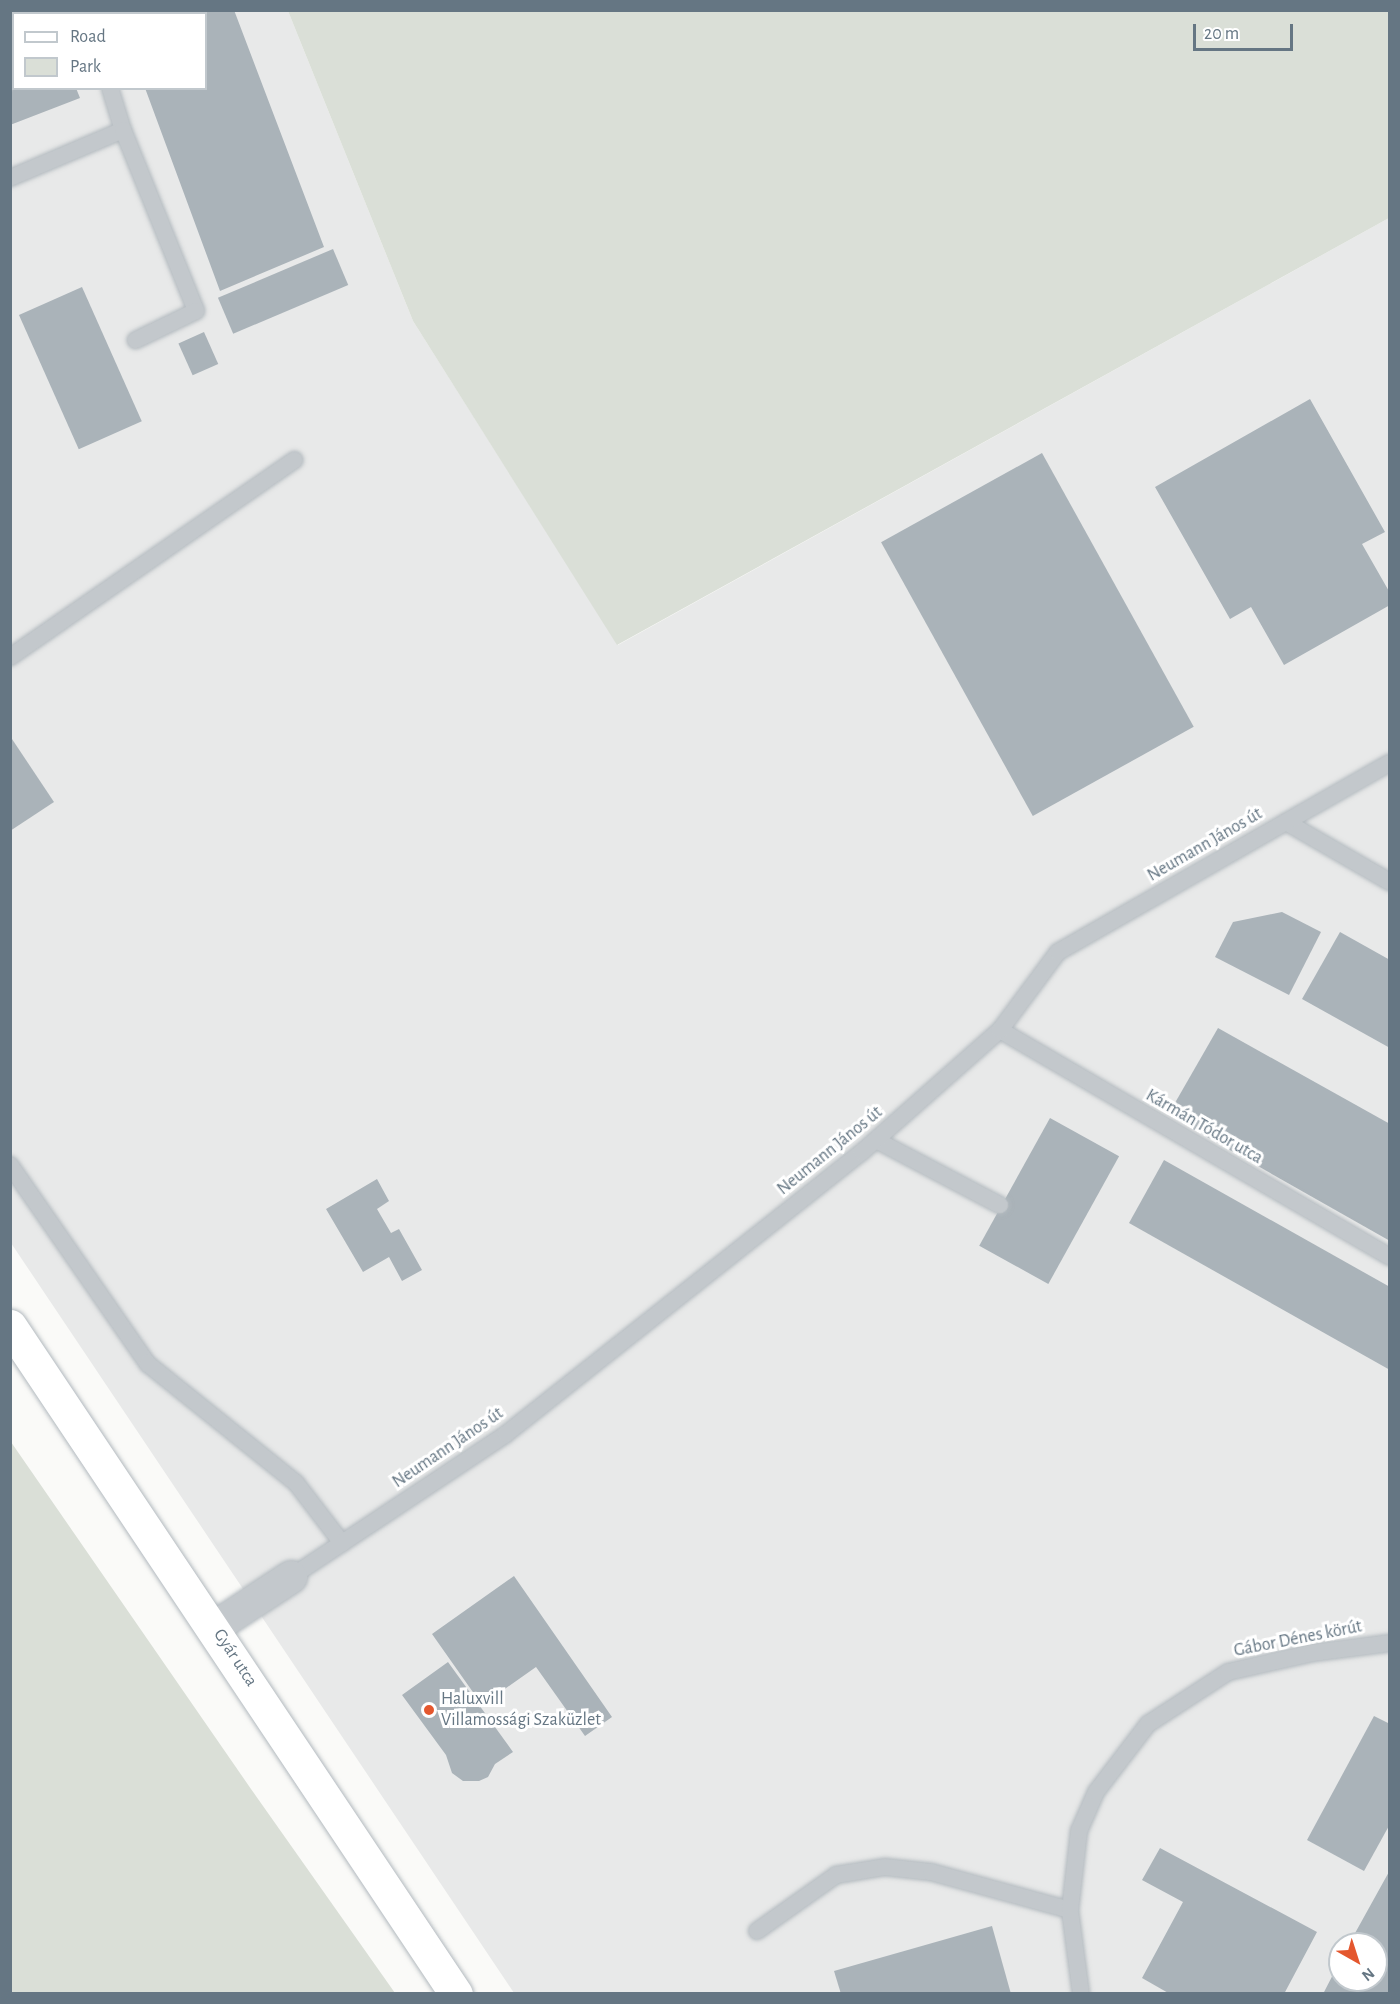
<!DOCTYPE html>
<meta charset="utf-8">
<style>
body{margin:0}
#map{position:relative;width:1400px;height:2004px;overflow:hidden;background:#fafaf8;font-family:"Alegreya Sans",sans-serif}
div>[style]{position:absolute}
.built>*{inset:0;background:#e8e9e9}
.green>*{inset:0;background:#dadfd7}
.building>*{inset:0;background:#aab3b9;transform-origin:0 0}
.roads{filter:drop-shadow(0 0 2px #b3babf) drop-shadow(0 0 2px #b3babf)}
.lane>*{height:16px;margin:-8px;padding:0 8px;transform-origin:8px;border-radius:8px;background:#c3c8cc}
.street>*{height:32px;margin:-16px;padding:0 16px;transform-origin:16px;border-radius:16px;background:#c3c8cc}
.secondary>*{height:33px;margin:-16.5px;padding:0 16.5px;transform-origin:16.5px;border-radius:16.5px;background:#fff}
.dots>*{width:16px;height:16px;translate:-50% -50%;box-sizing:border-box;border:3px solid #fff;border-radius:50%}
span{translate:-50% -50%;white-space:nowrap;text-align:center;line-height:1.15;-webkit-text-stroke:6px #fff;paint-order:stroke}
.street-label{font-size:18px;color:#657683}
.poi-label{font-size:18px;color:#657683}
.left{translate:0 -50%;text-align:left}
.frame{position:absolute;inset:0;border:12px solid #657683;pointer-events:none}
.legend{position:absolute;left:12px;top:12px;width:195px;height:78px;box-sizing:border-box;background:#fff;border:2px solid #c1c8cd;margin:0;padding:8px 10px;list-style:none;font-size:18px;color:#657683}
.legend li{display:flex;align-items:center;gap:12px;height:30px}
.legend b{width:30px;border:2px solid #c1c8cd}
.north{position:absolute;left:1328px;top:1932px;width:60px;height:60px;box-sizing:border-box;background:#fff;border:2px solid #c1c8cd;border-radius:50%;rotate:141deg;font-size:16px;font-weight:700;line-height:24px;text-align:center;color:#657683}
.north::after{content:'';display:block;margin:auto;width:21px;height:27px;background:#e4572e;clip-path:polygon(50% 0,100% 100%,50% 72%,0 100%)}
.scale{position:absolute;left:1193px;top:24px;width:100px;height:27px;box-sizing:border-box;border:3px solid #657683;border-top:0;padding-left:8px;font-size:18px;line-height:21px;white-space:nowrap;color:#657683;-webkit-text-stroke:4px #fff;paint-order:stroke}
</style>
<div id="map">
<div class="built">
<i style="clip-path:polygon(evenodd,10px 11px,288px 11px,413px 321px,618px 645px,1389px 218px,1389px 1993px,514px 1993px,11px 1243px,10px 11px,14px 14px,206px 14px,206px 88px,14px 88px,14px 14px,10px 11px,1340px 1944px,1376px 1944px,1376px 1980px,1340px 1980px,1340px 1944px)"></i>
</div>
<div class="green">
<i style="clip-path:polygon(288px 11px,1389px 11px,1389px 218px,617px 645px,413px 321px)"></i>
<i style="clip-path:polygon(11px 1442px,251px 1789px,395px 1993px,11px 1993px)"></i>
</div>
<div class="building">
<i style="clip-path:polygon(116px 10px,234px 10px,324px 247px,220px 291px,145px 88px,206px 88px,206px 14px)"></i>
<i style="clip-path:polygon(14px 59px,14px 88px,76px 88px,80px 98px,10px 125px)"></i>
<i style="left:333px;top:249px;width:39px;height:125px;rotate:67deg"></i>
<i style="left:82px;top:287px;width:147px;height:69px;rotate:66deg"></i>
<i style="left:204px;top:332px;width:35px;height:28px;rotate:66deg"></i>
<i style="clip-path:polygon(1310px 399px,1385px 532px,1362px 544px,1390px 593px,1390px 605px,1284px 665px,1251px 607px,1230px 619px,1155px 487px)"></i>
<i style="left:1042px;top:453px;width:313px;height:184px;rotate:61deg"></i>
<i style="clip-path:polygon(10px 736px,54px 802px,10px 831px)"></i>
<i style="clip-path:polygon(1282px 912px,1321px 932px,1289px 995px,1215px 957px,1233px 922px)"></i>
<i style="clip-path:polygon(1340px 932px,1390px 960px,1390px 1048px,1302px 999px)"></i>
<i style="clip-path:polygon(1218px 1028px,1390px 1124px,1390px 1241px,1168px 1115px)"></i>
<i style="left:1050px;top:1118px;width:79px;height:146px;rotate:29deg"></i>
<i style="clip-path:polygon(1164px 1160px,1390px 1287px,1390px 1370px,1129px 1223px)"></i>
<i style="clip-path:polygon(377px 1179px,389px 1201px,377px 1209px,391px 1233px,399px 1229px,422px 1270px,402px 1281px,389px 1257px,363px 1272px,326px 1209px)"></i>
<i style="clip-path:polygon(514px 1576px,612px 1717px,585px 1736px,536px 1667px,482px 1705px,432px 1634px)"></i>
<i style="clip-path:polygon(448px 1662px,513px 1752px,495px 1764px,488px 1777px,479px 1781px,463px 1781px,452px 1773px,446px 1755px,402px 1695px)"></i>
<i style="clip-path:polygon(1374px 1716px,1390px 1724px,1390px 1824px,1364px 1871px,1307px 1840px)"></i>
<i style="clip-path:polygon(1160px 1848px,1317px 1932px,1284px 1994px,1170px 1994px,1142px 1978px,1183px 1902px,1142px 1880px)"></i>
<i style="clip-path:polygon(1390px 1870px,1390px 1994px,1323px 1994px,1340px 1961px,1340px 1980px,1376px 1980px,1376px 1944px,1349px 1944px)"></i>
<i style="clip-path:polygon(992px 1926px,1011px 1994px,841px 1994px,834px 1971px)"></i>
</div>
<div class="roads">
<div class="lane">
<i style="left:85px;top:10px;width:4px;rotate:76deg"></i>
<i style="left:110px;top:88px;width:44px;rotate:72.8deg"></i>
<i style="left:10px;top:178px;width:123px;rotate:-23deg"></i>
<i style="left:123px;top:130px;width:195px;rotate:68deg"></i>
<i style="left:196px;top:311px;width:67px;rotate:154.2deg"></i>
<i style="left:10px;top:657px;width:346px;rotate:-34.7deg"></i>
<i style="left:1286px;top:822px;width:120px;rotate:30deg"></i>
<i style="left:1000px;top:1030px;width:451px;rotate:30.2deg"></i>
<i style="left:876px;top:1140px;width:140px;rotate:27.7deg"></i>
<i style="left:10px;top:1165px;width:242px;rotate:55.3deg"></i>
<i style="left:148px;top:1364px;width:190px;rotate:38.8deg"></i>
<i style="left:296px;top:1483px;width:76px;rotate:52.5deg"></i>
<i style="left:291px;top:1577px;width:258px;rotate:-33.6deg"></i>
<i style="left:506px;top:1434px;width:454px;rotate:-38.4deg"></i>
<i style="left:862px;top:1152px;width:184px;rotate:-41.5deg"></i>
<i style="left:1000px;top:1030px;width:97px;rotate:-53.4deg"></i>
<i style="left:1058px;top:952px;width:382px;rotate:-29.7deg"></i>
<i style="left:757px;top:1931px;width:97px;rotate:-35.3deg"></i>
<i style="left:836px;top:1875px;width:50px;rotate:-9.3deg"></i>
<i style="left:885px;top:1867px;width:46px;rotate:6.2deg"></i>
<i style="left:931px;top:1872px;width:144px;rotate:15.3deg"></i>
<i style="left:1081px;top:1994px;width:85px;rotate:-97.5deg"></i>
<i style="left:1070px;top:1910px;width:80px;rotate:-83.5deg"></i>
<i style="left:1079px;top:1831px;width:43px;rotate:-66.4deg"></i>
<i style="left:1096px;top:1792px;width:86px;rotate:-52.6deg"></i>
<i style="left:1148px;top:1724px;width:95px;rotate:-33deg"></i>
<i style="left:1228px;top:1672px;width:86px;rotate:-12.7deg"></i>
<i style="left:1312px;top:1653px;width:79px;rotate:-7.3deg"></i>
</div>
<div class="street">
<i style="left:215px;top:1627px;width:91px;rotate:-33.3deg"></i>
</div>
<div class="secondary">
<i style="left:10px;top:1326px;width:803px;rotate:56.27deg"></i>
</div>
</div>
<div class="dots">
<i style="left:429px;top:1710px;background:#e4572e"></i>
</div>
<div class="street-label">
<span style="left:1205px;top:845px;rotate:-30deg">Neumann János út</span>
<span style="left:1204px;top:1127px;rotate:30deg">Kármán Tódor utca</span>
<span style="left:830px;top:1151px;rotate:-39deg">Neumann János út</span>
<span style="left:448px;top:1448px;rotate:-34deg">Neumann János út</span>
<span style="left:1298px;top:1639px;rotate:-11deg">Gábor Dénes körút</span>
<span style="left:235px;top:1658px;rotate:57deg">Gyár utca</span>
</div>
<div class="poi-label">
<span class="left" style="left:441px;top:1710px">Haluxvill<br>Villamossági Szaküzlet</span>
</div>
<div class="frame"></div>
<ul class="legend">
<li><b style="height:8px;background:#fff"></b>Road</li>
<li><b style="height:16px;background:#dadfd7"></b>Park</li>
</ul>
<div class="north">N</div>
<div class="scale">20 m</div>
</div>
